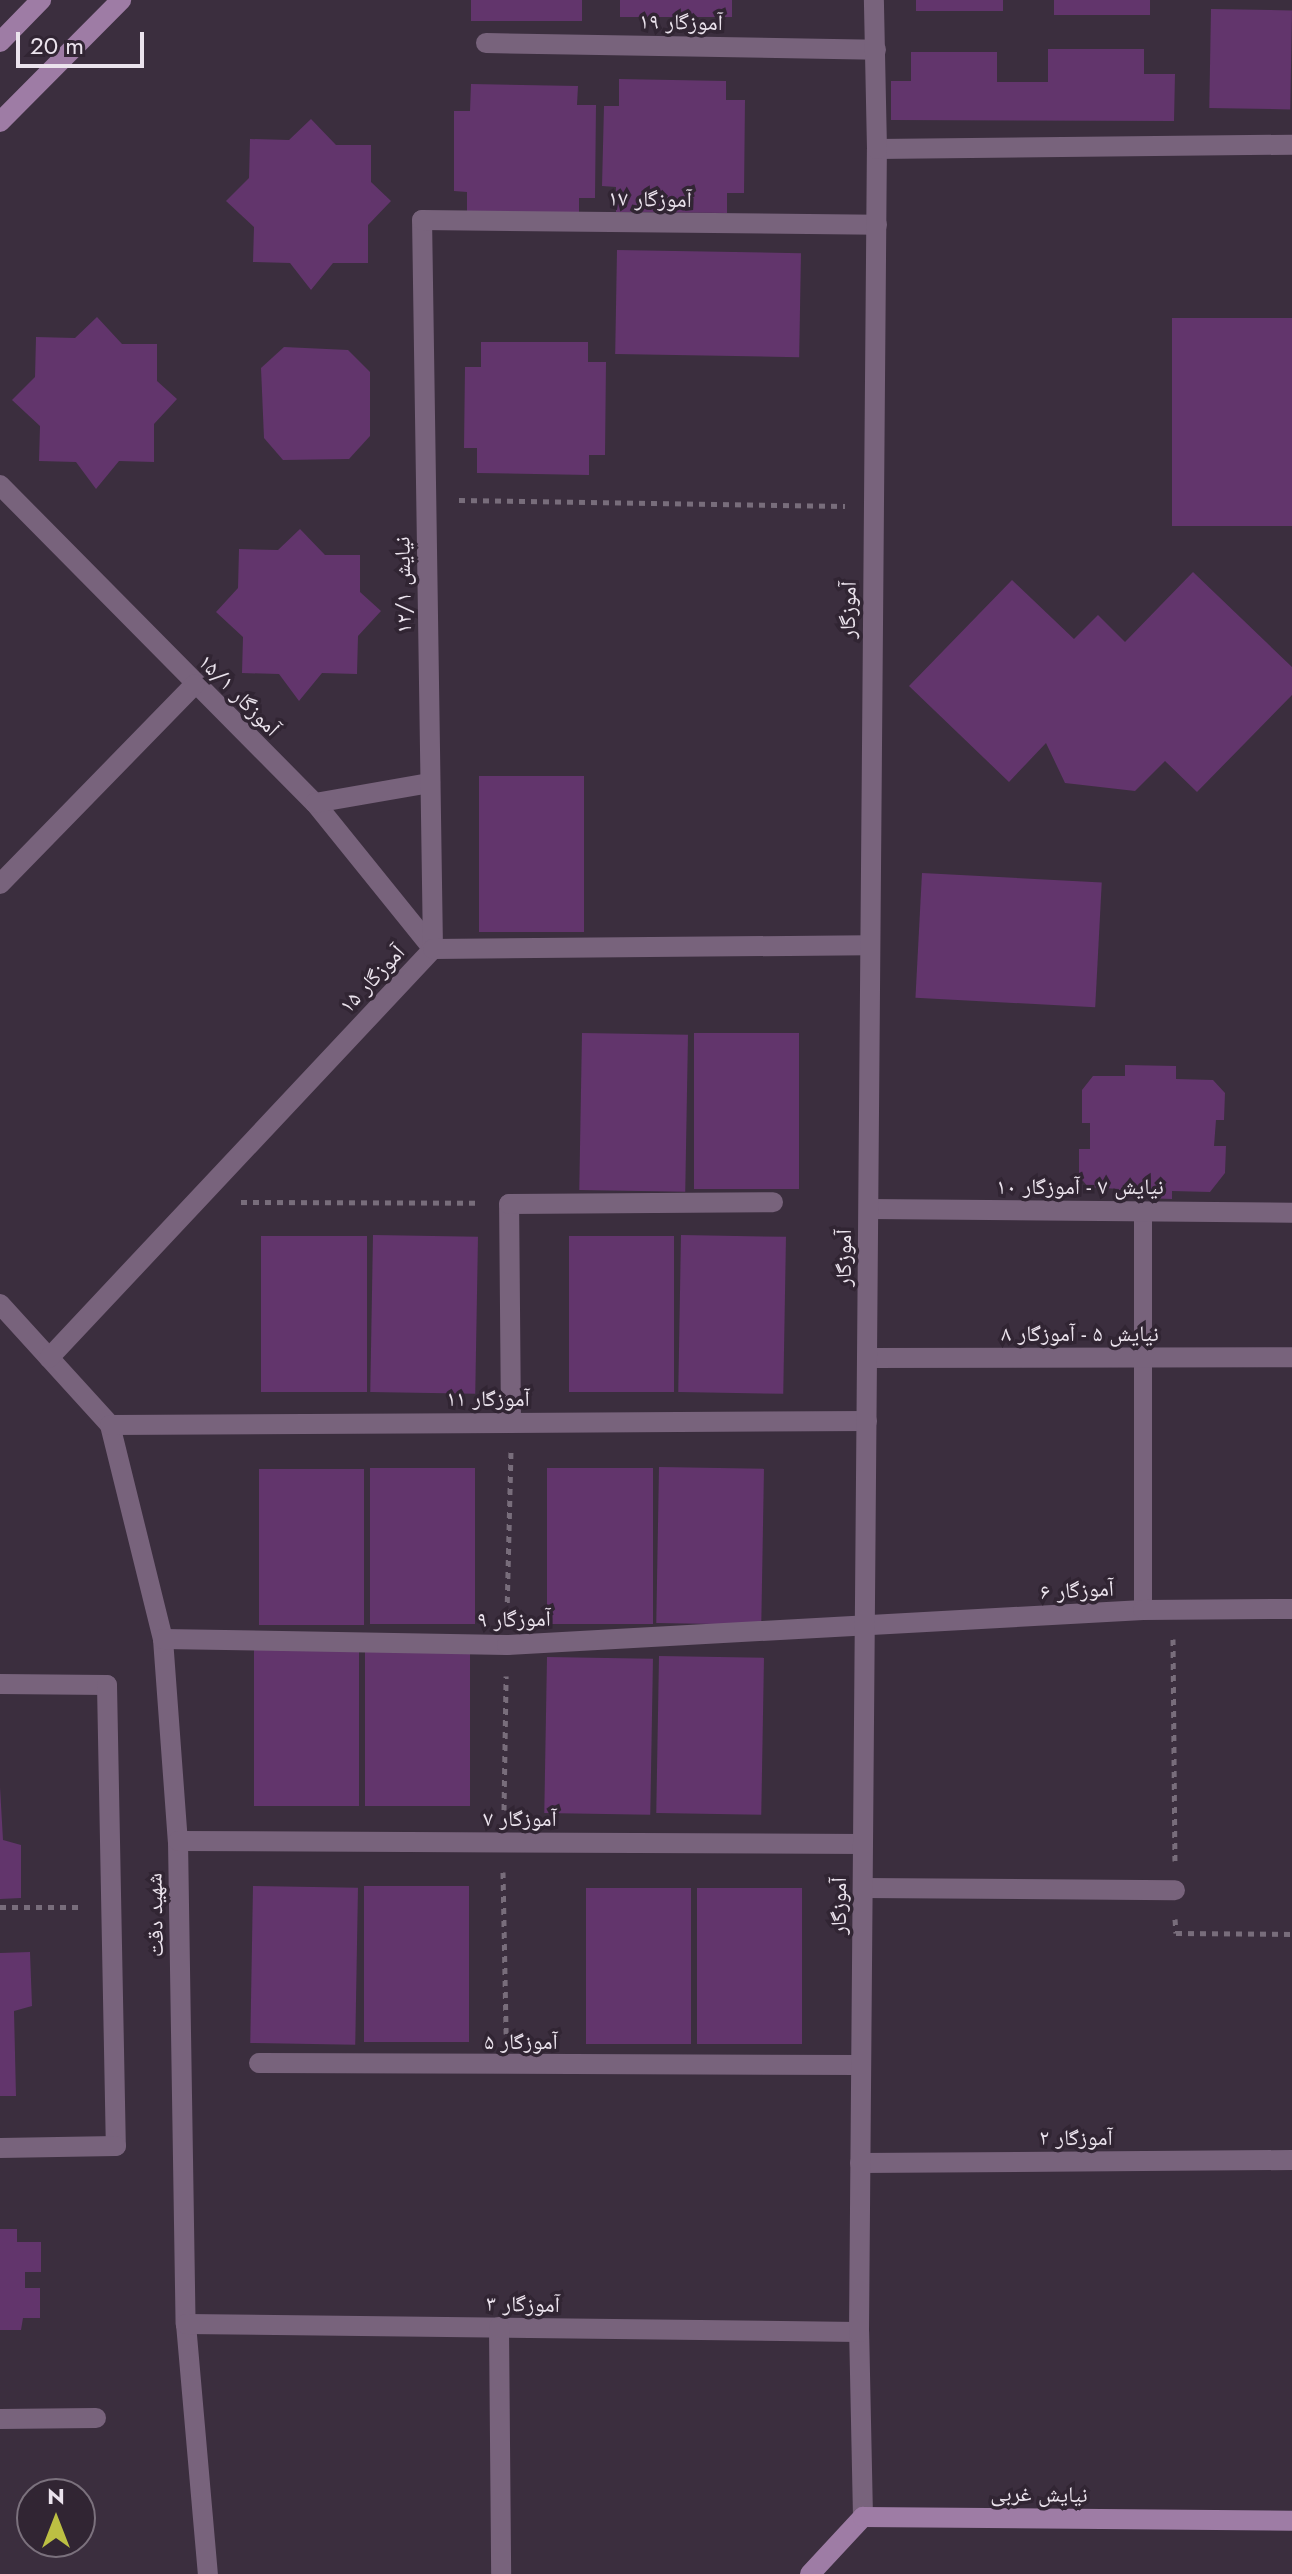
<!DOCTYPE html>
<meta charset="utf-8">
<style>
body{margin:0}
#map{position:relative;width:1292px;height:2574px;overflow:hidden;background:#3b2e3e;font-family:Jost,"Noto Naskh Arabic",sans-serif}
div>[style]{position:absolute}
.building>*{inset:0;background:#62356c;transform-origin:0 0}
.path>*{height:5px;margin-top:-2.5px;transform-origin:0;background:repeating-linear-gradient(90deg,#786d7b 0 6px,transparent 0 12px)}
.lane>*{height:18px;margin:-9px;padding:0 9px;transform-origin:9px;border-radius:9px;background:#78637c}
.street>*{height:20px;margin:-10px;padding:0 10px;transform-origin:10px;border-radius:10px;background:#78637c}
.secondary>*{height:20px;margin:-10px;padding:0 10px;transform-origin:10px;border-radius:10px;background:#9e7ca5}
span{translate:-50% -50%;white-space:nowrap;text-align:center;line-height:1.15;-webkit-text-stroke:7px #312533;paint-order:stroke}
.street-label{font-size:22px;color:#ebe3ed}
.north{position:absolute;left:16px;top:2478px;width:80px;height:80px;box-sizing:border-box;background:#312533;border:2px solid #7b717d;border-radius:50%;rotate:0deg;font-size:22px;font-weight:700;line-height:32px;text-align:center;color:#ebe3ed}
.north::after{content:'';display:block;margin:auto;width:28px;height:36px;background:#bcbf43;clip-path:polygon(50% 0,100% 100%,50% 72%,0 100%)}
.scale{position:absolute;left:16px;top:32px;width:128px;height:36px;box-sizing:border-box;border:4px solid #ebe3ed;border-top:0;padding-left:10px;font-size:24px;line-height:28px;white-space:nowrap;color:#ebe3ed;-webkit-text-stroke:6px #312533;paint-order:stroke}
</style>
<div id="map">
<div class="building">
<i style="left:471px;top:0;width:111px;height:21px"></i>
<i style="left:620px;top:0;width:112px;height:17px"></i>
<i style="left:916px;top:0;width:87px;height:11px"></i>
<i style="left:1054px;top:0;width:96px;height:15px"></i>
<i style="left:1211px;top:9px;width:81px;height:99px;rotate:1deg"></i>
<i style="clip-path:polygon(1048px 49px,1144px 49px,1144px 74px,1175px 74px,1174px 121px,891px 120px,891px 81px,911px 81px,911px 52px,997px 52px,997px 82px,1048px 82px)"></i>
<i style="clip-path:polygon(619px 79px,726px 81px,726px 100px,745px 100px,744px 193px,727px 193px,727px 213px,616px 212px,616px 187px,602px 186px,604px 106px,619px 106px)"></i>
<i style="clip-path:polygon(471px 84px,578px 86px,577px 105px,596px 105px,595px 198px,579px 198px,579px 218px,467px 217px,467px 192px,454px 191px,454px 111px,470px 111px)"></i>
<i style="clip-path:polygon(311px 119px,336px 145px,371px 145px,371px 182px,391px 201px,368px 225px,368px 263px,333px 263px,311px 290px,290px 263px,253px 262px,254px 227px,226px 201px,249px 178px,250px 139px,289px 140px)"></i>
<i style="left:617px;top:250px;width:184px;height:104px;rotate:1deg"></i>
<i style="clip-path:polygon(97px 317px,122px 344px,157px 344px,157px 381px,177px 399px,154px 424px,154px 462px,119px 461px,96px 489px,76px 462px,39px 461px,40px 426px,12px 400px,35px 377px,36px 337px,75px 338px)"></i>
<i style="left:1172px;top:318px;width:120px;height:208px"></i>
<i style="clip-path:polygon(481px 342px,588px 342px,588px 362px,606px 362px,605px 455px,589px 455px,589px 475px,477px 473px,477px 448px,464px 448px,465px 367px,481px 367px)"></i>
<i style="clip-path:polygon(284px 347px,348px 350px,370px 372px,370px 436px,349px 459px,283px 460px,264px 438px,261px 368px)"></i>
<i style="clip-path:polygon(300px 529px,325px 555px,360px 555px,360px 592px,381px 611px,358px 636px,357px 674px,322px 673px,299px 701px,279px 674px,242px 673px,243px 637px,216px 612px,238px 588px,239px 549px,278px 550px)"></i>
<i style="clip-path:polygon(1193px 572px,1292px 667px,1292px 695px,1197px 792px,1165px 761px,1135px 791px,1065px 783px,1046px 743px,1009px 782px,909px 686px,1012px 580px,1074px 639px,1098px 615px,1125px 642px)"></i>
<i style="left:479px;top:776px;width:105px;height:156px"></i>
<i style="left:922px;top:873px;width:180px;height:125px;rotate:3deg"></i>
<i style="left:582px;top:1033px;width:106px;height:157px;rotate:1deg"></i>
<i style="left:694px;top:1033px;width:105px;height:156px"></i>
<i style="clip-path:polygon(1125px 1065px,1176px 1066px,1176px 1079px,1213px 1080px,1225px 1093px,1224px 1120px,1216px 1120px,1214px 1146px,1226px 1146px,1225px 1173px,1210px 1192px,1172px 1191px,1172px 1199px,1119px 1197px,1119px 1189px,1088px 1187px,1079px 1176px,1079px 1149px,1090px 1149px,1090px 1123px,1082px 1123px,1082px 1090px,1093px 1076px,1125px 1076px)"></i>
<i style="left:373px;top:1235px;width:105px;height:157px;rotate:1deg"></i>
<i style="left:681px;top:1235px;width:105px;height:157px;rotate:1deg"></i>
<i style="left:261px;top:1236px;width:106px;height:156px"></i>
<i style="left:569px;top:1236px;width:105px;height:156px"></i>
<i style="left:659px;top:1467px;width:105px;height:156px;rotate:1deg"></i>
<i style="left:370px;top:1468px;width:105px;height:156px"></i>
<i style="left:547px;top:1468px;width:106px;height:156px"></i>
<i style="left:259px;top:1469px;width:105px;height:156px"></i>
<i style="left:254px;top:1650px;width:105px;height:156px"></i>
<i style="left:365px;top:1650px;width:105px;height:156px"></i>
<i style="left:659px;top:1656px;width:105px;height:157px;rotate:1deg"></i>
<i style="left:547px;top:1657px;width:106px;height:156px;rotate:1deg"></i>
<i style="clip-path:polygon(0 1787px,3px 1840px,21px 1845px,21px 1898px,0 1899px)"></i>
<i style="left:253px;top:1886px;width:105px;height:157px;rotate:1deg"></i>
<i style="left:364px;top:1886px;width:105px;height:156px"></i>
<i style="left:586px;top:1888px;width:105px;height:156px"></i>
<i style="left:697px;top:1888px;width:105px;height:156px"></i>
<i style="clip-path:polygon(30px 1952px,32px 2006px,14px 2011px,16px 2096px,0 2096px,0 1953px)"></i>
<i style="clip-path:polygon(0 2229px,17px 2229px,17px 2242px,41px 2242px,41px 2272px,25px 2272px,25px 2288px,40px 2288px,40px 2318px,23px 2318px,21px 2330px,0 2330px)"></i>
</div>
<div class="path">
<i style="left:459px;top:500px;width:386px;rotate:0.9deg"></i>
<i style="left:241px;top:1202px;width:238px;rotate:0.2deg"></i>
<i style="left:507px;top:1614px;width:162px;rotate:-88.6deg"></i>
<i style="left:1173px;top:1639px;width:222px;rotate:89.5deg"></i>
<i style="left:504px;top:1810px;width:134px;rotate:-89.1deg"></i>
<i style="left:503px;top:1872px;width:162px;rotate:88.9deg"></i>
<i style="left:0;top:1907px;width:81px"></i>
<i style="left:1175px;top:1919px;width:14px;rotate:86deg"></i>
<i style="left:1176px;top:1933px;width:116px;rotate:0.5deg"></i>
</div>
<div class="lane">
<i style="left:1143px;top:1212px;width:398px;rotate:90deg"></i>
</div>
<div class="street">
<i style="left:486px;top:43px;width:390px;rotate:1deg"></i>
<i style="left:877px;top:149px;width:415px;rotate:-0.6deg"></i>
<i style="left:0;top:485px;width:448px;rotate:45.3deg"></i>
<i style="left:315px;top:803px;width:188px;rotate:51.1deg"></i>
<i style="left:315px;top:803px;width:117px;rotate:-9.9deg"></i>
<i style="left:0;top:884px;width:279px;rotate:-45.7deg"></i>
<i style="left:433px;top:949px;width:729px;rotate:-90.86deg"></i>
<i style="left:422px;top:220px;width:455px;rotate:0.6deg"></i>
<i style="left:869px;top:1209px;width:423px;rotate:0.5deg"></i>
<i style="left:0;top:1304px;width:164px;rotate:47.7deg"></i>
<i style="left:110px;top:1425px;width:220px;rotate:76.1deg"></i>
<i style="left:163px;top:1639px;width:203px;rotate:85.8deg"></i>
<i style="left:178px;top:1841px;width:483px;rotate:89.1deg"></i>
<i style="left:186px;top:2324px;width:251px;rotate:85deg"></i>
<i style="left:49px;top:1358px;width:561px;rotate:-46.81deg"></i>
<i style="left:433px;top:949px;width:434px;rotate:-0.5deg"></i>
<i style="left:867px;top:1358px;width:425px;rotate:-0.1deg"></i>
<i style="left:511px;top:1423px;width:219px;rotate:-90.5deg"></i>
<i style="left:509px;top:1204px;width:264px;rotate:-0.4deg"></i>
<i style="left:110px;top:1425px;width:757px;rotate:-0.3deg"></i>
<i style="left:163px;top:1639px;width:344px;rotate:1deg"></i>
<i style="left:507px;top:1645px;width:637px;rotate:-3.15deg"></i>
<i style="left:1143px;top:1610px;width:149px;rotate:-0.4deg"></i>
<i style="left:0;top:1684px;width:107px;rotate:0.5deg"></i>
<i style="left:107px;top:1685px;width:461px;rotate:88.9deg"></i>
<i style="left:116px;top:2146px;width:116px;rotate:179deg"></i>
<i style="left:178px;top:1841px;width:685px;rotate:0.25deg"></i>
<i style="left:863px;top:1888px;width:312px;rotate:0.4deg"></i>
<i style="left:259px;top:2063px;width:602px;rotate:0.19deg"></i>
<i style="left:860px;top:2163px;width:432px;rotate:-0.4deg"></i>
<i style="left:186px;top:2324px;width:673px;rotate:0.68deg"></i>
<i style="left:499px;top:2327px;width:247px;rotate:89.5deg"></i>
<i style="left:0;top:2419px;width:96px;rotate:-0.6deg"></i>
<i style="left:863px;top:2517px;width:185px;rotate:-91.2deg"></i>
<i style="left:859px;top:2332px;width:2183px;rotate:-89.53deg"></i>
<i style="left:877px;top:149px;width:149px;rotate:-91.2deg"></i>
</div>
<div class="secondary">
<i style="left:0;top:42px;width:59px;rotate:-45.7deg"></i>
<i style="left:0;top:122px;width:172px;rotate:-45.2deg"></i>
<i style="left:810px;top:2574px;width:78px;rotate:-47.1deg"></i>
<i style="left:863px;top:2517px;width:429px;rotate:0.5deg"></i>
</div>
<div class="street-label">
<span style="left:681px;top:22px;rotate:1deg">آموزگار ۱۹</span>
<span style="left:650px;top:199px;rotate:1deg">آموزگار ۱۷</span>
<span style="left:403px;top:585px;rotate:-91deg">نیایش ۱۲/۱</span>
<span style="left:848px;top:610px;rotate:-89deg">آموزگار</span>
<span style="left:239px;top:695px;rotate:45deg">آموزگار ۱۵/۱</span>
<span style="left:372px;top:979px;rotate:-47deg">آموزگار ۱۵</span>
<span style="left:1080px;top:1187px">نیایش ۷ - آموزگار ۱۰</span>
<span style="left:844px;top:1258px;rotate:-90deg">آموزگار</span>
<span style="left:1080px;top:1334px">نیایش ۵ - آموزگار ۸</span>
<span style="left:488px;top:1399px">آموزگار ۱۱</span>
<span style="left:1077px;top:1590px;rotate:-3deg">آموزگار ۶</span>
<span style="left:514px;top:1619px;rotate:-1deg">آموزگار ۹</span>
<span style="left:520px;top:1819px">آموزگار ۷</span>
<span style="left:839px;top:1906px;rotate:-90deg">آموزگار</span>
<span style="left:155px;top:1915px;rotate:-91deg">شهید دقت</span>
<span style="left:521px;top:2042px">آموزگار ۵</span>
<span style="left:1076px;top:2138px">آموزگار ۲</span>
<span style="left:523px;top:2304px;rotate:1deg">آموزگار ۳</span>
<span style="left:1039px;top:2494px;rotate:1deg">نیایش غربی</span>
</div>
<div class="north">N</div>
<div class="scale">20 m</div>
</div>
